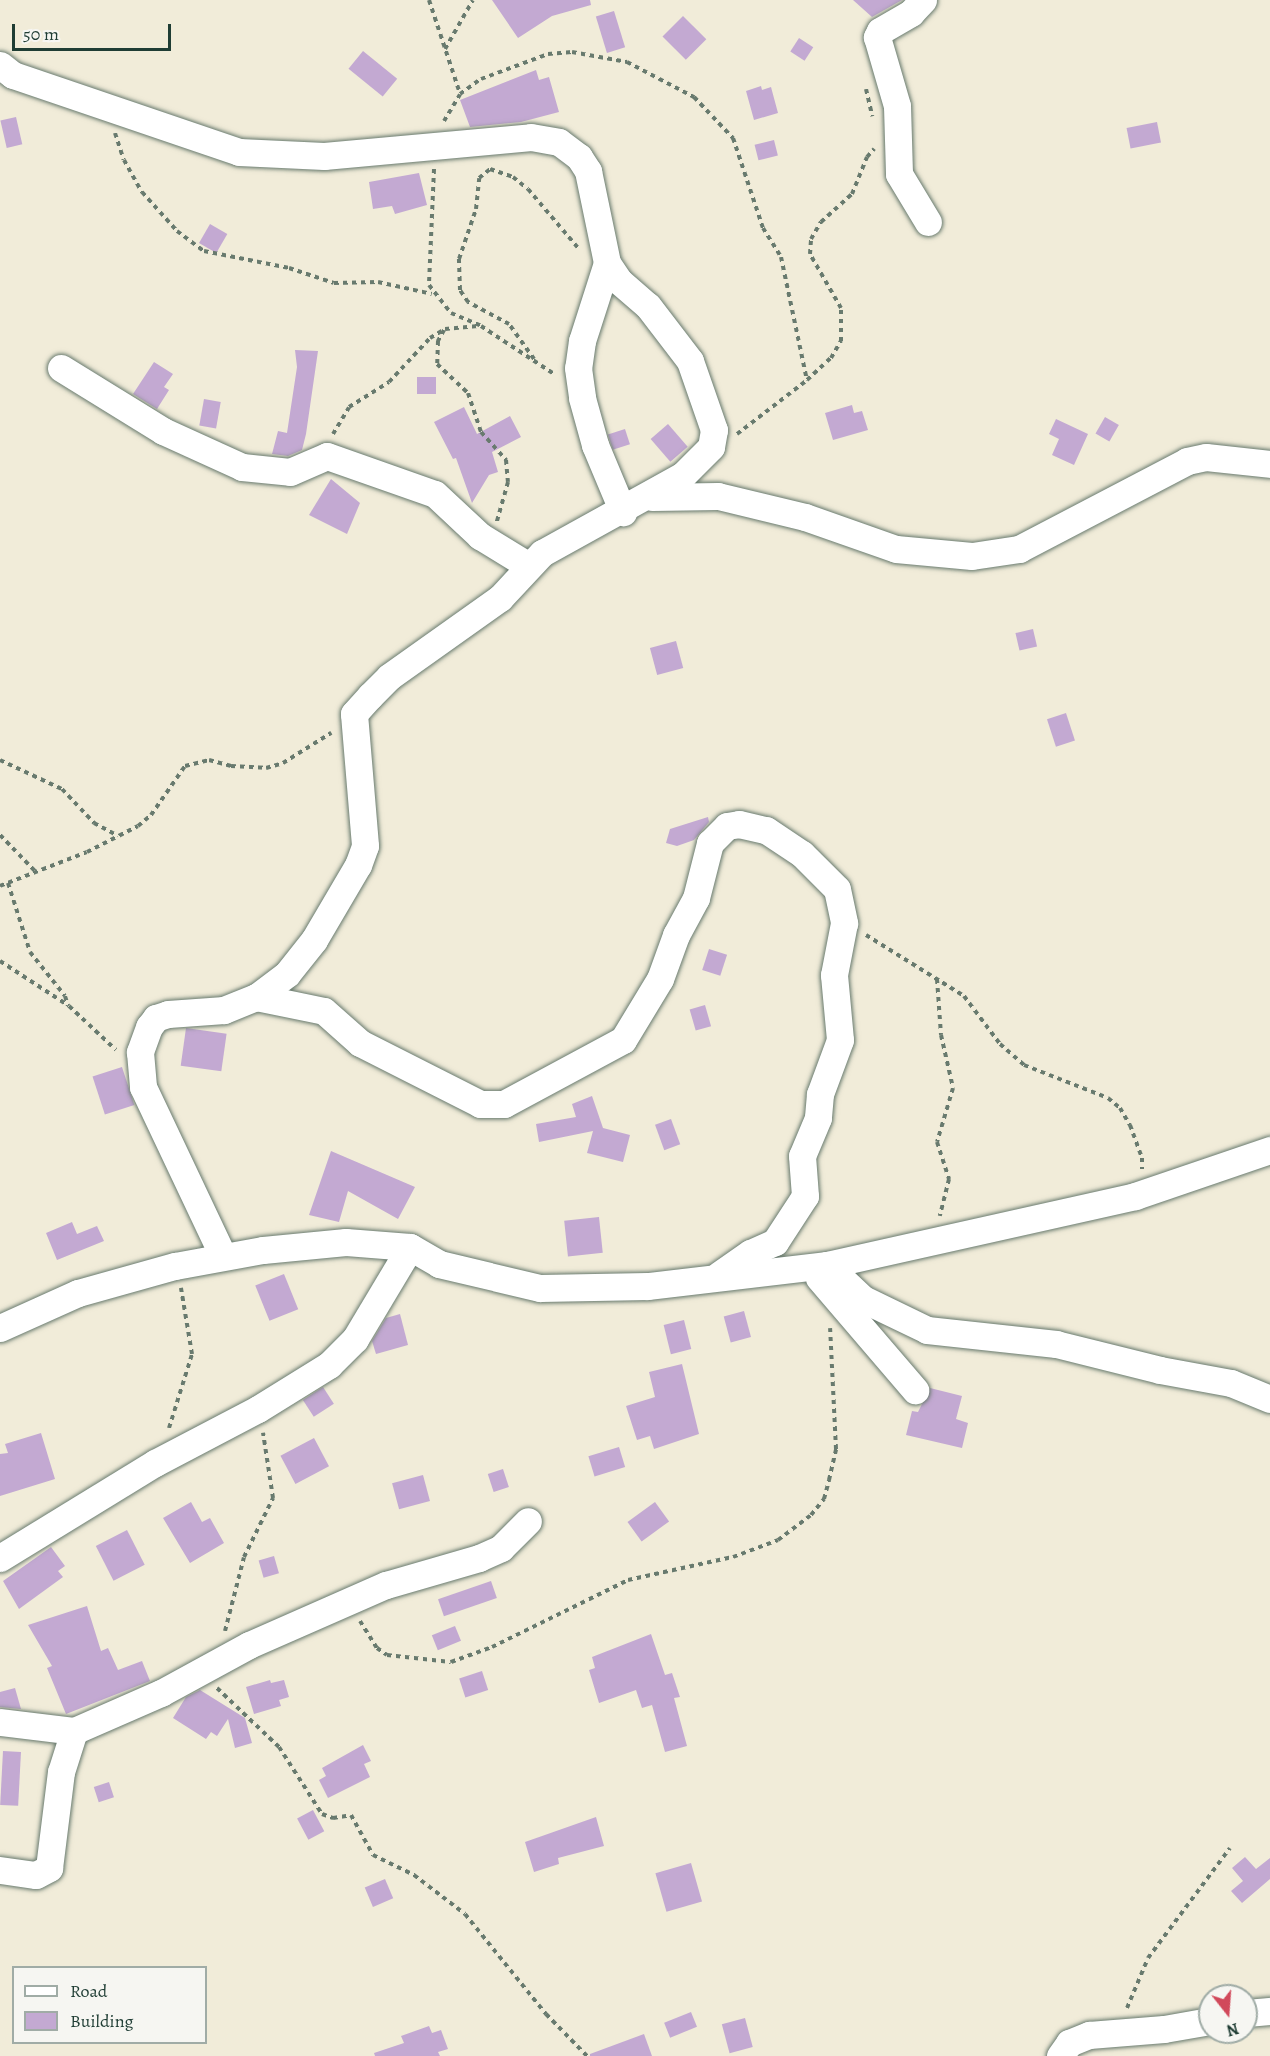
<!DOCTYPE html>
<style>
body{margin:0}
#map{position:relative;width:1270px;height:2056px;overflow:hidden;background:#f1ecd9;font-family:Alegreya,serif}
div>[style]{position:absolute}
.building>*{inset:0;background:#c3a9d2;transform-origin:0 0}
.path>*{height:4px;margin-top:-2px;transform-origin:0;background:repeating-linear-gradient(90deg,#687a6e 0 4.5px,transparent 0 9px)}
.roads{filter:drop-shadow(0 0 2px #687a6e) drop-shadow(0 0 2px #687a6e)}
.minor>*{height:27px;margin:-13.5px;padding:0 13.5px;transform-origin:13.5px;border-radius:13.5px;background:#fff}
span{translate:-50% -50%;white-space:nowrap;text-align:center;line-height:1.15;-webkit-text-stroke:5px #f6f6f2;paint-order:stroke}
.legend{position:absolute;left:12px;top:1966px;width:195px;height:78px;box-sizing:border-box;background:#f6f6f2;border:2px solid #a0aca6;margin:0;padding:8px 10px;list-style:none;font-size:18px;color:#1f3d34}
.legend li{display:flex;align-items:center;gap:12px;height:30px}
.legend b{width:30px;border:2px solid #a0aca6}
.north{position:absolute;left:1198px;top:1984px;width:60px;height:60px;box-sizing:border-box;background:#f6f6f2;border:2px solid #a0aca6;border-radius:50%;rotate:163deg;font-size:16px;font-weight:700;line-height:24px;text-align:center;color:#1f3d34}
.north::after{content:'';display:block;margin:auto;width:21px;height:27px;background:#d1495b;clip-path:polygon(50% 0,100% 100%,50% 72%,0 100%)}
.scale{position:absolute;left:12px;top:24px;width:159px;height:27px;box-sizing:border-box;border:3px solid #1f3d34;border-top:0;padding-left:8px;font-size:18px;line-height:21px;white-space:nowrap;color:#1f3d34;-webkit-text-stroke:4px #f6f6f2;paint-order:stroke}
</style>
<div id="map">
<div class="building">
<i style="clip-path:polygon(492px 0,590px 0,591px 5px,552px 16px,518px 38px)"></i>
<i style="clip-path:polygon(853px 0,902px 0,872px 17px)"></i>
<i style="left:614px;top:11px;width:38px;height:19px;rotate:73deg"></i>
<i style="left:683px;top:16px;width:33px;height:29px;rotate:45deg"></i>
<i style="left:799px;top:38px;width:17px;height:16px;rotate:33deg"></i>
<i style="left:363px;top:51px;width:44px;height:23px;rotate:39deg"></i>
<i style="clip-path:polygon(536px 70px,539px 80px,549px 77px,559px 112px,521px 122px,470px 127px,460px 100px)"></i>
<i style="clip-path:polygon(761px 86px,762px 90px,771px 87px,778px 113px,754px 120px,746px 91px)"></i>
<i style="left:16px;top:117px;width:28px;height:16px;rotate:77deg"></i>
<i style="left:1157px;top:122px;width:21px;height:31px;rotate:79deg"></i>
<i style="left:774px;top:140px;width:16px;height:20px;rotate:76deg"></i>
<i style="clip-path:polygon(419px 173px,427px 205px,395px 214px,392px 206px,373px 209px,369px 182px)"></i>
<i style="left:210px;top:224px;width:20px;height:22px;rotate:30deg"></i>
<i style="clip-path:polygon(295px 350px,318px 351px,306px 434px,302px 450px,288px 456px,272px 454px,278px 431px,287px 433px,297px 367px)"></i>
<i style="clip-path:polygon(154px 362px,173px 374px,164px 387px,169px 390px,157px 409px,133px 394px)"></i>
<i style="left:417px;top:377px;width:19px;height:17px"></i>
<i style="left:204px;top:399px;width:17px;height:27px;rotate:10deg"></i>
<i style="clip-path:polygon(852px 405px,854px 413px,862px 411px,868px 430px,833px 440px,825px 413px)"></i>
<i style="clip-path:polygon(464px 407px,477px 434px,510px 416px,521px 437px,492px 452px,498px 472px,489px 475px,472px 503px,456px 458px,453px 459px,434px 422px)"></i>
<i style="left:1105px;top:417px;width:16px;height:19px;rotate:30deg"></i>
<i style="clip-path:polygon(1056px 419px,1088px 434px,1074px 465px,1052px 455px,1059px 439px,1049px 434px)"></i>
<i style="left:668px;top:424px;width:30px;height:23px;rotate:49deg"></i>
<i style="left:625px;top:429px;width:16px;height:18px;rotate:72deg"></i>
<i style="clip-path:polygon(331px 479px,360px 503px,347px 534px,309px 515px)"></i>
<i style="left:1033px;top:629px;width:18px;height:18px;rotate:77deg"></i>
<i style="left:676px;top:641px;width:28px;height:27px;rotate:75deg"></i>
<i style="left:1066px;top:713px;width:29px;height:20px;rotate:72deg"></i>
<i style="clip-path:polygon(708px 817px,709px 822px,694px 840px,677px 846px,666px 843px,670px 829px)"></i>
<i style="left:709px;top:949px;width:19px;height:22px;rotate:18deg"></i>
<i style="left:705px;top:1005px;width:22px;height:16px;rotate:74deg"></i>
<i style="left:186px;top:1028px;width:41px;height:38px;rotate:8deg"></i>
<i style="left:122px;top:1067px;width:40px;height:31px;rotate:72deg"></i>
<i style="clip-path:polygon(592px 1096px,603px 1128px,630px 1135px,623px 1162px,587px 1153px,593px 1131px,539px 1142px,536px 1124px,576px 1117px,572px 1104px)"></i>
<i style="left:671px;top:1119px;width:27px;height:17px;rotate:70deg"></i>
<i style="clip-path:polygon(331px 1151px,415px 1187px,398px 1219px,348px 1191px,339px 1222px,309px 1215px)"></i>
<i style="left:599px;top:1217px;width:36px;height:35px;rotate:84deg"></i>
<i style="clip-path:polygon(72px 1222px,77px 1234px,97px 1226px,104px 1241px,57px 1260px,46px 1233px)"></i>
<i style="left:284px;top:1274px;width:38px;height:31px;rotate:68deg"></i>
<i style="left:744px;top:1311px;width:27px;height:21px;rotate:75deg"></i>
<i style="clip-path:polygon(400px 1314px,408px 1345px,376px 1354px,372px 1341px,386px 1318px)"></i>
<i style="left:684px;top:1320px;width:30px;height:21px;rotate:76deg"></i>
<i style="clip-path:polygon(682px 1364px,699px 1434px,654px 1449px,650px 1436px,637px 1440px,626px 1406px,655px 1397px,649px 1372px)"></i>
<i style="left:323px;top:1387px;width:20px;height:24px;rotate:57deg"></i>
<i style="clip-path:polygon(930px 1388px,962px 1396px,956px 1419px,968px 1423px,962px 1448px,906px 1435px,912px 1411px,918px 1412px)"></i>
<i style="clip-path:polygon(41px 1433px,55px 1479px,0 1496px,0 1454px,8px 1453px,5px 1444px)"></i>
<i style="left:314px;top:1438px;width:32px;height:38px;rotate:62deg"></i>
<i style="left:619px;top:1447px;width:21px;height:32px;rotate:73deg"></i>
<i style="left:503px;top:1469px;width:19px;height:16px;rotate:72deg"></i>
<i style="left:423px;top:1475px;width:27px;height:32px;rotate:75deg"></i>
<i style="clip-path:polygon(191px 1502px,202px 1522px,210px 1518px,224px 1543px,190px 1563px,163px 1518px)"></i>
<i style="left:655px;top:1502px;width:24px;height:34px;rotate:54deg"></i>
<i style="left:127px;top:1530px;width:39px;height:35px;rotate:63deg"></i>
<i style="clip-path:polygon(51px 1547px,65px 1566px,58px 1571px,63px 1577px,19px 1609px,3px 1581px)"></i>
<i style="left:274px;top:1556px;width:18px;height:16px;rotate:74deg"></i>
<i style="left:491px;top:1581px;width:18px;height:56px;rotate:71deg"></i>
<i style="clip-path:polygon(87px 1606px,101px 1651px,108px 1648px,118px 1670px,142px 1661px,150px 1681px,66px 1714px,47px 1668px,52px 1666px,28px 1625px)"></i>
<i style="left:455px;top:1626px;width:16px;height:25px;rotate:68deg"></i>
<i style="clip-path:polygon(651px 1634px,665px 1675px,672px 1673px,680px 1697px,674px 1698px,687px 1746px,665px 1752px,652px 1705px,642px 1708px,636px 1690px,599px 1703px,589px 1670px,595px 1668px,592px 1657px)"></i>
<i style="left:482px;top:1671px;width:20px;height:24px;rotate:72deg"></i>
<i style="clip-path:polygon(270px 1680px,271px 1683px,284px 1680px,289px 1697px,279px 1700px,281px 1706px,254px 1714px,246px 1687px)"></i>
<i style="clip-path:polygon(15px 1688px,21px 1709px,0 1707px,0 1692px)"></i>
<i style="clip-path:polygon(200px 1690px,245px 1718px,252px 1743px,235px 1748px,228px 1719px,217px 1736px,211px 1732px,206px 1739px,173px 1718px,186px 1697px)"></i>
<i style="clip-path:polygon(363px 1745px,371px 1761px,364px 1764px,370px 1777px,328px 1798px,319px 1780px,326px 1776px,322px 1768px)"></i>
<i style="left:3px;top:1751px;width:18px;height:54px;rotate:3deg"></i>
<i style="left:109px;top:1782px;width:16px;height:16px;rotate:72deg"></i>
<i style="left:313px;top:1810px;width:24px;height:18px;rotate:62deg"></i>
<i style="clip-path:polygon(596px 1817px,604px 1846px,558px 1858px,559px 1864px,534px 1872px,525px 1842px)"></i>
<i style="clip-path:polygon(1245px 1857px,1256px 1869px,1270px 1858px,1270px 1879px,1242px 1903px,1231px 1891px,1243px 1881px,1232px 1868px)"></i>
<i style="left:691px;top:1863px;width:40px;height:37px;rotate:74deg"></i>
<i style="left:385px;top:1879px;width:21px;height:22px;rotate:67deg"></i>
<i style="left:691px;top:2012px;width:16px;height:29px;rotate:68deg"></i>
<i style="left:745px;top:2018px;width:30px;height:24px;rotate:75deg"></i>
<i style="clip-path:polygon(429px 2026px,432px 2033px,441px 2030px,448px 2049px,438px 2052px,440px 2056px,375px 2056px,374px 2053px,404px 2043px,401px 2036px)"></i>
<i style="clip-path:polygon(644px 2034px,652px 2056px,590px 2056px,590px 2054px)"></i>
</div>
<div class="path">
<i style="left:429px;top:0;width:99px;rotate:71.7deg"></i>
<i style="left:445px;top:49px;width:56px;rotate:-60.3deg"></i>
<i style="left:866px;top:89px;width:28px;rotate:77deg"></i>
<i style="left:444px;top:121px;width:31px;rotate:-59deg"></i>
<i style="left:460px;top:94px;width:26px;rotate:-36deg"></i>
<i style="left:481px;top:79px;width:72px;rotate:-20.5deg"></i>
<i style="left:548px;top:54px;width:24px;rotate:-5deg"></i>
<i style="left:572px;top:52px;width:56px;rotate:10.3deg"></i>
<i style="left:627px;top:62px;width:76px;rotate:27.6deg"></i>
<i style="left:694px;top:97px;width:57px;rotate:46.4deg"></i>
<i style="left:733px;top:138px;width:95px;rotate:71.6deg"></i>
<i style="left:763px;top:228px;width:34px;rotate:58deg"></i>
<i style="left:781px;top:257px;width:126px;rotate:78.1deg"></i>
<i style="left:115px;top:133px;width:28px;rotate:72deg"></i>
<i style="left:124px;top:160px;width:37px;rotate:61deg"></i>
<i style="left:142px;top:192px;width:52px;rotate:48.1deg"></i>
<i style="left:177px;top:231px;width:34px;rotate:37deg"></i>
<i style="left:204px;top:251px;width:87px;rotate:11.3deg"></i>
<i style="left:289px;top:268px;width:47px;rotate:18.4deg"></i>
<i style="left:334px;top:283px;width:44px;rotate:-1.3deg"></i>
<i style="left:378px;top:282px;width:55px;rotate:12.5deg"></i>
<i style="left:434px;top:169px;width:116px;rotate:92.5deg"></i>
<i style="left:429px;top:285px;width:36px;rotate:52deg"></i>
<i style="left:451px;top:313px;width:33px;rotate:23deg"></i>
<i style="left:444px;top:330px;width:13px;rotate:119deg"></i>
<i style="left:438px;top:341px;width:23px;rotate:92deg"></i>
<i style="left:437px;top:364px;width:42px;rotate:43.1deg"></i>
<i style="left:468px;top:393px;width:41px;rotate:71.6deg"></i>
<i style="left:481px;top:432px;width:38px;rotate:48deg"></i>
<i style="left:506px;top:460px;width:22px;rotate:85deg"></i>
<i style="left:508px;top:482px;width:41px;rotate:105.8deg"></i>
<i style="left:534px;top:359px;width:43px;rotate:-125.5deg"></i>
<i style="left:509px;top:324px;width:47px;rotate:-151.8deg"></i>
<i style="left:468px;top:302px;width:14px;rotate:-124deg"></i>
<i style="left:460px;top:290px;width:31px;rotate:-92deg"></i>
<i style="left:459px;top:259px;width:53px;rotate:-71.2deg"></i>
<i style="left:476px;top:209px;width:31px;rotate:-84deg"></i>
<i style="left:479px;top:178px;width:14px;rotate:-39deg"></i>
<i style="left:490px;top:169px;width:24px;rotate:19deg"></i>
<i style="left:513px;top:177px;width:19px;rotate:39deg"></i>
<i style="left:528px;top:189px;width:80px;rotate:49.6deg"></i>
<i style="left:333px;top:434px;width:31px;rotate:-59deg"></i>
<i style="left:349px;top:407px;width:47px;rotate:-32deg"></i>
<i style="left:389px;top:382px;width:60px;rotate:-47deg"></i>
<i style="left:430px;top:338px;width:17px;rotate:-31deg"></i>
<i style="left:445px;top:329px;width:36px;rotate:-5deg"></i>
<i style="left:481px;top:326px;width:87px;rotate:33.3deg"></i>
<i style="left:737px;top:434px;width:88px;rotate:-37.6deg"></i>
<i style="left:807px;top:380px;width:33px;rotate:-43deg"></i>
<i style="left:831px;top:358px;width:20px;rotate:-60deg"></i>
<i style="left:841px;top:341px;width:33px;rotate:-90deg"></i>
<i style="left:841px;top:308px;width:62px;rotate:-119.9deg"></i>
<i style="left:810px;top:254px;width:15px;rotate:-86deg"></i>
<i style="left:811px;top:239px;width:20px;rotate:-60deg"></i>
<i style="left:821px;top:222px;width:42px;rotate:-42.1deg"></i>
<i style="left:852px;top:194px;width:40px;rotate:-68deg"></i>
<i style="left:867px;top:157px;width:11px;rotate:-49deg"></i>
<i style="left:0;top:760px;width:68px;rotate:25.1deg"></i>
<i style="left:62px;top:789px;width:47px;rotate:46.7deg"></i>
<i style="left:94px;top:823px;width:27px;rotate:28deg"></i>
<i style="left:0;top:835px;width:52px;rotate:45.8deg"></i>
<i style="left:8px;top:883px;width:72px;rotate:72.3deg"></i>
<i style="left:30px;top:952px;width:56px;rotate:51.5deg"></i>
<i style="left:65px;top:996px;width:10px;rotate:73deg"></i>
<i style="left:0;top:886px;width:93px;rotate:-21.3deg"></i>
<i style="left:87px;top:852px;width:57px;rotate:-27deg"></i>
<i style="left:138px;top:826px;width:17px;rotate:-40deg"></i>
<i style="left:151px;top:815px;width:60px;rotate:-55.2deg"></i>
<i style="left:185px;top:766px;width:25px;rotate:-14deg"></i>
<i style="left:209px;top:760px;width:23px;rotate:15deg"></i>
<i style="left:231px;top:766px;width:35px;rotate:3deg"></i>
<i style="left:266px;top:768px;width:18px;rotate:-16deg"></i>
<i style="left:283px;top:763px;width:57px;rotate:-32deg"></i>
<i style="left:866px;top:935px;width:115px;rotate:31.9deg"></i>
<i style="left:964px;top:996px;width:60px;rotate:53.1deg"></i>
<i style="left:1000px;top:1044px;width:32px;rotate:41deg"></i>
<i style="left:1024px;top:1065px;width:90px;rotate:21.4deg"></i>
<i style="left:1108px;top:1098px;width:16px;rotate:40deg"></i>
<i style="left:1120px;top:1108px;width:20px;rotate:60deg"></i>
<i style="left:1130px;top:1125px;width:35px;rotate:70deg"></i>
<i style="left:1142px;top:1158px;width:11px;rotate:90deg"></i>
<i style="left:0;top:961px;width:82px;rotate:33.1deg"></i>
<i style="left:69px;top:1006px;width:64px;rotate:43.1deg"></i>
<i style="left:937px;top:979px;width:56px;rotate:85.9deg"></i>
<i style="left:941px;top:1035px;width:54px;rotate:77.2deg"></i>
<i style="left:953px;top:1088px;width:56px;rotate:106.5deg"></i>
<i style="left:937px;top:1142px;width:39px;rotate:72deg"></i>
<i style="left:949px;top:1179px;width:38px;rotate:104deg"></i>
<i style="left:169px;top:1428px;width:77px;rotate:-72.7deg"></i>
<i style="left:192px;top:1354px;width:67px;rotate:-99.5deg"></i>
<i style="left:360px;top:1621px;width:32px;rotate:58deg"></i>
<i style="left:377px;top:1648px;width:12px;rotate:35deg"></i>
<i style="left:387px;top:1655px;width:64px;rotate:6.2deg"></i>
<i style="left:451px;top:1662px;width:44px;rotate:-20.1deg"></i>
<i style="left:492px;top:1647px;width:152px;rotate:-26.2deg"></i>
<i style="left:628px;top:1580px;width:107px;rotate:-12.4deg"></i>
<i style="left:733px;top:1557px;width:48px;rotate:-20.7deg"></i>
<i style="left:778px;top:1540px;width:41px;rotate:-37.1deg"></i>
<i style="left:811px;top:1515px;width:21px;rotate:-51deg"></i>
<i style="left:824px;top:1499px;width:20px;rotate:-75deg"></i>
<i style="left:829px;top:1480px;width:32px;rotate:-77deg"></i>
<i style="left:836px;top:1449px;width:121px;rotate:-92.8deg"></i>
<i style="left:225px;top:1631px;width:76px;rotate:-75.6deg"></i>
<i style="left:244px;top:1557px;width:66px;rotate:-63.8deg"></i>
<i style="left:273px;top:1498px;width:66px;rotate:-98.7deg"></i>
<i style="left:217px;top:1688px;width:86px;rotate:43.6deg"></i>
<i style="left:279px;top:1747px;width:80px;rotate:57.3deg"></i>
<i style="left:322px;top:1814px;width:12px;rotate:20deg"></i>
<i style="left:333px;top:1818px;width:18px;rotate:-9deg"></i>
<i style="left:351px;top:1815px;width:46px;rotate:61.2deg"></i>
<i style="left:373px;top:1855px;width:46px;rotate:26deg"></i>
<i style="left:414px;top:1875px;width:64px;rotate:37.4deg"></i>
<i style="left:465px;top:1914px;width:129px;rotate:51deg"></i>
<i style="left:546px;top:2014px;width:59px;rotate:45.7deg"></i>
<i style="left:1127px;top:2008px;width:54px;rotate:-67.2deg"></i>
<i style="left:1148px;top:1958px;width:137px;rotate:-53.3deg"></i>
</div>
<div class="roads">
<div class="minor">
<i style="left:923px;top:0;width:18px;rotate:133deg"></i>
<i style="left:911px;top:13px;width:36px;rotate:150deg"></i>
<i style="left:880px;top:31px;width:7px;rotate:117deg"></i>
<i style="left:877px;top:37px;width:72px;rotate:73.8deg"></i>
<i style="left:897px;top:106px;width:68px;rotate:88.3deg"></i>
<i style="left:899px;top:174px;width:56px;rotate:58.9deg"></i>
<i style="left:0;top:65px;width:16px;rotate:38deg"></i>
<i style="left:13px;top:75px;width:239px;rotate:18.8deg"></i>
<i style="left:239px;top:152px;width:85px;rotate:2.7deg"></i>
<i style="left:324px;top:156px;width:208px;rotate:-5.2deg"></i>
<i style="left:531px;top:137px;width:28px;rotate:10deg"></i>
<i style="left:559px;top:142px;width:25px;rotate:37deg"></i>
<i style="left:579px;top:157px;width:17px;rotate:57deg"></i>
<i style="left:588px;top:171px;width:94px;rotate:78.3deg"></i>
<i style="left:607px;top:263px;width:22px;rotate:56deg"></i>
<i style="left:619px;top:281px;width:38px;rotate:41deg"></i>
<i style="left:648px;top:306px;width:69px;rotate:52.6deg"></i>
<i style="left:690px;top:361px;width:73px;rotate:70.8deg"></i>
<i style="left:714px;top:430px;width:17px;rotate:100deg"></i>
<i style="left:711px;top:447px;width:40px;rotate:135deg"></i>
<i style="left:683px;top:475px;width:161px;rotate:151deg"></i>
<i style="left:542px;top:553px;width:62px;rotate:133deg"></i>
<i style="left:500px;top:598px;width:136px;rotate:144.6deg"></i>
<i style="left:389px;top:677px;width:27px;rotate:135deg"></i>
<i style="left:370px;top:696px;width:24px;rotate:132deg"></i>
<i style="left:354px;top:714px;width:132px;rotate:85.2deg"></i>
<i style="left:365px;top:846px;width:20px;rotate:110deg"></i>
<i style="left:358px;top:865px;width:87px;rotate:120.4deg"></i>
<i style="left:314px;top:940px;width:43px;rotate:128.5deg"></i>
<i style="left:287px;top:974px;width:39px;rotate:143deg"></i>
<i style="left:256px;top:997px;width:35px;rotate:158deg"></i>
<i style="left:224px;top:1010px;width:56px;rotate:175.9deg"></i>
<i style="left:168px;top:1014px;width:13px;rotate:162deg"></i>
<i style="left:156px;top:1018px;width:11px;rotate:128deg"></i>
<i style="left:149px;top:1027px;width:27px;rotate:110deg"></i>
<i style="left:140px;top:1052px;width:35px;rotate:85deg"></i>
<i style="left:143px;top:1087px;width:187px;rotate:64.7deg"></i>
<i style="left:607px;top:263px;width:82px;rotate:107.8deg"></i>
<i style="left:582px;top:341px;width:27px;rotate:98deg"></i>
<i style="left:578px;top:368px;width:30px;rotate:82deg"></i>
<i style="left:582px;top:398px;width:49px;rotate:74.5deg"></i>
<i style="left:595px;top:445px;width:73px;rotate:67.3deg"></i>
<i style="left:61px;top:368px;width:120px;rotate:31.7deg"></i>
<i style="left:163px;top:431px;width:87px;rotate:24.5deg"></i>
<i style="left:242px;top:467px;width:48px;rotate:5.9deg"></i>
<i style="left:290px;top:472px;width:40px;rotate:-23.4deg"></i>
<i style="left:327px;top:456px;width:114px;rotate:19.4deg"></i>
<i style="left:435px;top:494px;width:62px;rotate:43deg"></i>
<i style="left:480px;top:536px;width:57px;rotate:31.5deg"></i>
<i style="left:652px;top:497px;width:66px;rotate:-0.9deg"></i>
<i style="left:718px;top:496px;width:89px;rotate:13.6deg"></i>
<i style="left:805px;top:517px;width:96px;rotate:19.4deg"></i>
<i style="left:896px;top:549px;width:76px;rotate:5.3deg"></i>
<i style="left:972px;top:556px;width:48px;rotate:-8.5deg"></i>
<i style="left:1019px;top:549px;width:190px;rotate:-27.6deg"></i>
<i style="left:1187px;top:461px;width:19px;rotate:-12deg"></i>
<i style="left:1206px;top:457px;width:64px;rotate:6.2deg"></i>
<i style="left:256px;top:997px;width:69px;rotate:11.6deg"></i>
<i style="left:324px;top:1011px;width:48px;rotate:41.6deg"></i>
<i style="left:360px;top:1043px;width:135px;rotate:26.9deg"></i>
<i style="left:480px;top:1104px;width:24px"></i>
<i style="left:504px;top:1104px;width:135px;rotate:-28.3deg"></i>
<i style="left:623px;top:1040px;width:71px;rotate:-58.8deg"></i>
<i style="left:660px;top:979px;width:47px;rotate:-70deg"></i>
<i style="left:676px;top:935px;width:42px;rotate:-61.6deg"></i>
<i style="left:696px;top:898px;width:57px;rotate:-75.7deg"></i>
<i style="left:710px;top:843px;width:24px;rotate:-45deg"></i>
<i style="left:727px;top:826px;width:12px;rotate:-9deg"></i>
<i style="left:739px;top:824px;width:28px;rotate:13deg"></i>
<i style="left:766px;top:830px;width:43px;rotate:33.7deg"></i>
<i style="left:802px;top:854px;width:49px;rotate:45deg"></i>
<i style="left:837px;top:889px;width:35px;rotate:78deg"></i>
<i style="left:844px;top:923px;width:53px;rotate:100.9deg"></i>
<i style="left:834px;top:975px;width:65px;rotate:84.7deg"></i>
<i style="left:840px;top:1040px;width:58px;rotate:110.3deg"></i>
<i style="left:820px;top:1094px;width:24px;rotate:95deg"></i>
<i style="left:818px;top:1118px;width:41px;rotate:112.8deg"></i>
<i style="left:802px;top:1156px;width:40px;rotate:85.7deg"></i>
<i style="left:805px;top:1196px;width:55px;rotate:123.1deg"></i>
<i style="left:775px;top:1242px;width:27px;rotate:156deg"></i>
<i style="left:750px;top:1253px;width:38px;rotate:145deg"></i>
<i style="left:827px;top:1265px;width:50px;rotate:43.4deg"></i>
<i style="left:863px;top:1299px;width:71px;rotate:25.8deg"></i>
<i style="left:927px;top:1330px;width:130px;rotate:6.2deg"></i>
<i style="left:1056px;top:1344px;width:107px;rotate:14deg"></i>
<i style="left:1160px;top:1370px;width:72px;rotate:10.4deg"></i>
<i style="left:1231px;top:1383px;width:42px;rotate:22.3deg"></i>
<i style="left:819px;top:1278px;width:148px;rotate:49.4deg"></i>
<i style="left:0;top:1328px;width:85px;rotate:-24.2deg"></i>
<i style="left:78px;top:1293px;width:101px;rotate:-15.6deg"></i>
<i style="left:175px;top:1266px;width:89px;rotate:-10.3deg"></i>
<i style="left:263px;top:1250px;width:83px;rotate:-5.5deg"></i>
<i style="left:346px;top:1242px;width:64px;rotate:4.5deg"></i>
<i style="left:410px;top:1247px;width:34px;rotate:30deg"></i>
<i style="left:439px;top:1264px;width:104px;rotate:13.4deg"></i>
<i style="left:540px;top:1288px;width:108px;rotate:-1.1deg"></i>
<i style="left:648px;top:1286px;width:180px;rotate:-6.7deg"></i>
<i style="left:827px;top:1265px;width:316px;rotate:-12.6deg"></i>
<i style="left:1135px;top:1196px;width:143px;rotate:-18.8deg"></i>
<i style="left:0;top:1558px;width:182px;rotate:-31.5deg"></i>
<i style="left:155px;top:1463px;width:116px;rotate:-27.7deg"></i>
<i style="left:258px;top:1409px;width:84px;rotate:-31.8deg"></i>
<i style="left:329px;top:1365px;width:37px;rotate:-45deg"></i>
<i style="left:355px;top:1339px;width:107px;rotate:-59.1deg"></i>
<i style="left:0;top:1722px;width:75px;rotate:6.9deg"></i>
<i style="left:0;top:1870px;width:36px;rotate:8deg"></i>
<i style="left:36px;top:1875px;width:15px;rotate:-28deg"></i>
<i style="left:49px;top:1868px;width:97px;rotate:-82.9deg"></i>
<i style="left:61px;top:1772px;width:43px;rotate:-72.4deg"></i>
<i style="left:74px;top:1731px;width:95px;rotate:-23.6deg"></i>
<i style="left:161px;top:1693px;width:100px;rotate:-28.6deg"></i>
<i style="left:249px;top:1645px;width:150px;rotate:-23.7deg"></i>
<i style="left:386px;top:1585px;width:97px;rotate:-16.2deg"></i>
<i style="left:479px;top:1558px;width:24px;rotate:-24deg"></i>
<i style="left:501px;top:1548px;width:38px;rotate:-45deg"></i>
<i style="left:1246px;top:2013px;width:24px;rotate:-5deg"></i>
<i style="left:1060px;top:2056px;width:16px;rotate:-55deg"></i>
<i style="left:1069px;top:2043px;width:22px;rotate:-22deg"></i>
<i style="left:1089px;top:2035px;width:75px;rotate:-4.6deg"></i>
<i style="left:1164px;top:2029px;width:47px;rotate:-9.9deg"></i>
</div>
</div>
<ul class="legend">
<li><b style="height:8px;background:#fff"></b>Road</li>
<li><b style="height:16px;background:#c3a9d2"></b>Building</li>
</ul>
<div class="north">N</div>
<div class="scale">50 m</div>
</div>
